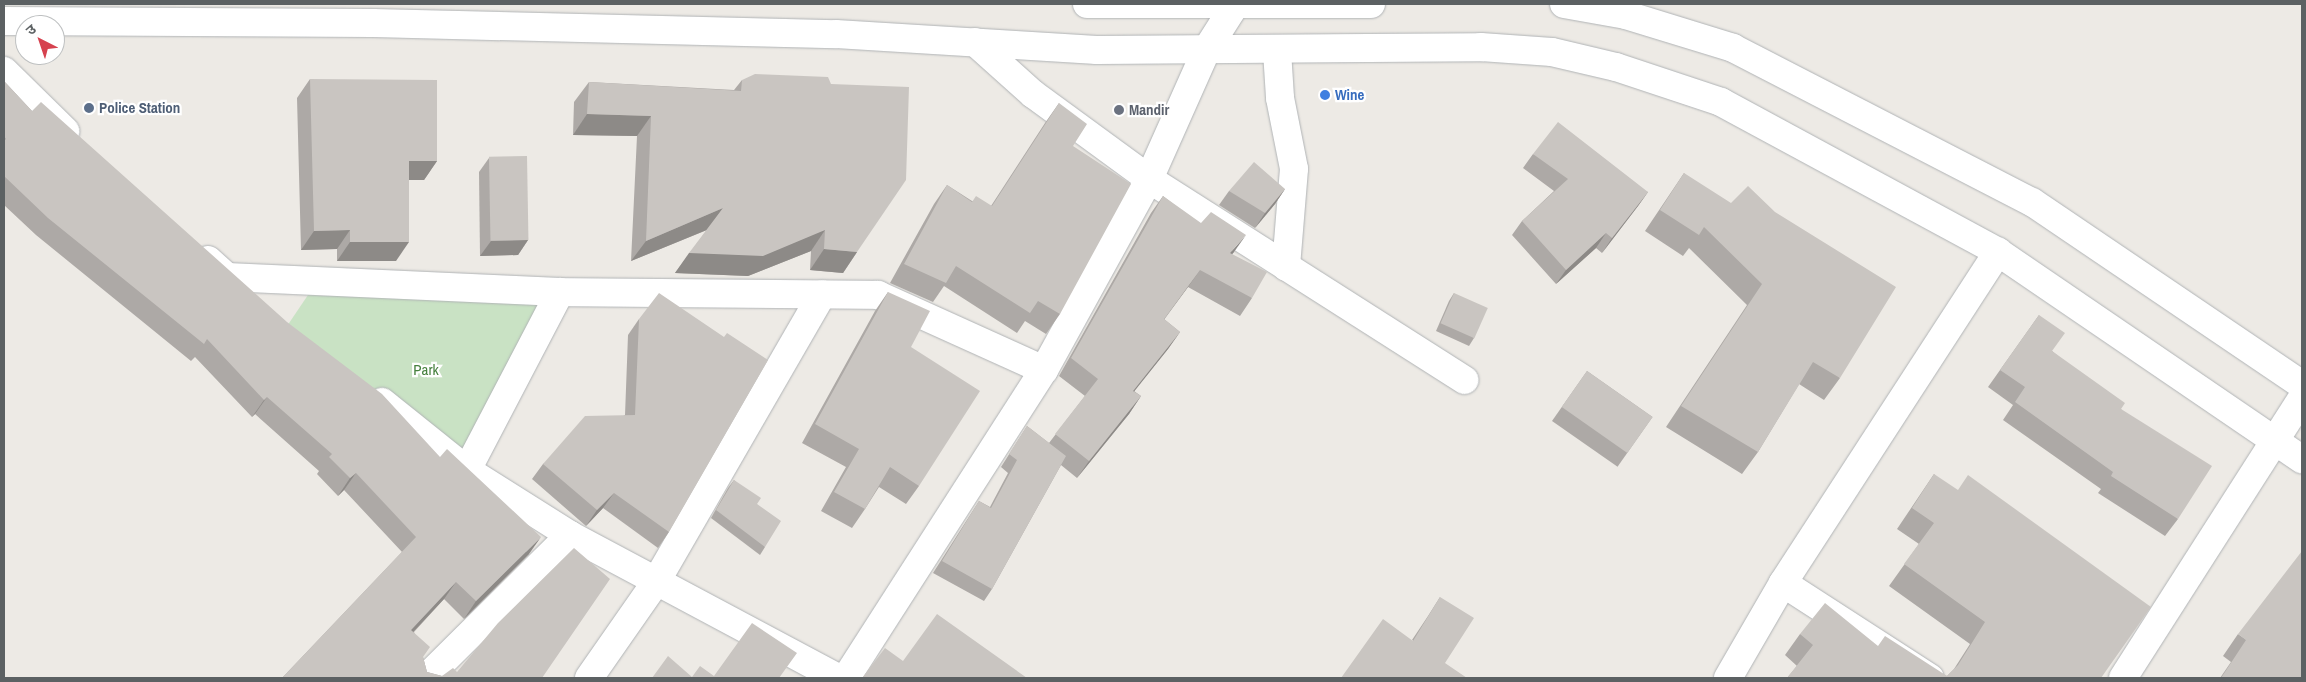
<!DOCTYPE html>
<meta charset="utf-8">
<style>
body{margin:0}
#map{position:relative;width:2306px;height:682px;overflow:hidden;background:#edeae5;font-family:"Archivo Narrow","Noto Sans Devanagari",sans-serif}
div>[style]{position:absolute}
.green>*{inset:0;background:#c9e2c4}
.roads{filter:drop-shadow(0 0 1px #b0b3b5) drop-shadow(0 0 1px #b0b3b5)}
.minor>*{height:28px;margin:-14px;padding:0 14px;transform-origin:14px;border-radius:14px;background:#fff}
.tertiary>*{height:28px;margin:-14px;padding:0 14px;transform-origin:14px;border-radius:14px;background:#fff}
.wall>*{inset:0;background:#ada9a6;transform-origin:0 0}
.shaded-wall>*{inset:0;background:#8d8a87}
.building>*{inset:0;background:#c9c5c1;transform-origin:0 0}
.dots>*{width:14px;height:14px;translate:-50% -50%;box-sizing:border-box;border:2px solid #fff;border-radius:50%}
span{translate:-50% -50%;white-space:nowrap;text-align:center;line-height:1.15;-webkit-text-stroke:4.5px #fff;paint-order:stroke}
.shop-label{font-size:15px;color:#366cbe;font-weight:700}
.left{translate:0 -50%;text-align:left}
.service-label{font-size:15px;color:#4e5e75;font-weight:700}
.worship-label{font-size:15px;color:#5b616d;font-weight:700}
.park-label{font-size:15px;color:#46803e}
.frame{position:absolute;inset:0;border:5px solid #5c6163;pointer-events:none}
.north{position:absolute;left:15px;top:15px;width:50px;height:50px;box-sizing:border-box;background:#fff;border:1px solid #bec0c1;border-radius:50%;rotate:319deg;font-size:14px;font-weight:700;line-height:20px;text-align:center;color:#5c6163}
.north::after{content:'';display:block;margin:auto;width:18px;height:22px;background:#d6424f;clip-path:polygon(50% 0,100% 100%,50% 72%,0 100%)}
</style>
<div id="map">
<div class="green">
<i style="clip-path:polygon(308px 295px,544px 302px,445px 483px,281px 335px)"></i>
</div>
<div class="roads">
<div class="minor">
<i style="left:975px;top:42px;width:78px;rotate:41.9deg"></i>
<i style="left:1033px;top:94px;width:144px;rotate:36.2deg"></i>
<i style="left:1149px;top:179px;width:374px;rotate:32.5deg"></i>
<i style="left:1277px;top:51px;width:47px;rotate:86.3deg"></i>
<i style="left:1280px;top:98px;width:72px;rotate:78.8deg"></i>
<i style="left:1294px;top:169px;width:98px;rotate:94.7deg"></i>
<i style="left:4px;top:71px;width:86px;rotate:44.5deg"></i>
<i style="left:208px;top:260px;width:25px;rotate:42deg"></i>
<i style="left:227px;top:277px;width:333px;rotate:2.6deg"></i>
<i style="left:560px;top:292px;width:318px;rotate:0.5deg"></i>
<i style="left:878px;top:295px;width:182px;rotate:24.3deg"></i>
<i style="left:382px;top:402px;width:109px;rotate:38.7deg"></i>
<i style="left:467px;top:470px;width:122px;rotate:32.3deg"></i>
<i style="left:570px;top:535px;width:304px;rotate:28.1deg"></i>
<i style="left:467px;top:470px;width:201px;rotate:-62.4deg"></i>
<i style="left:1783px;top:583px;width:175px;rotate:32.9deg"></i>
<i style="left:426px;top:678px;width:203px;rotate:-44.8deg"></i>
<i style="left:589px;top:678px;width:117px;rotate:-55.1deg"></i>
<i style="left:656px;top:582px;width:332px;rotate:-60deg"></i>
<i style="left:846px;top:678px;width:366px;rotate:-57.3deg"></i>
<i style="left:1044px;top:370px;width:218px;rotate:-61.2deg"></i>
<i style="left:1149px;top:179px;width:142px;rotate:-66deg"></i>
<i style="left:1207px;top:49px;width:52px;rotate:-57.5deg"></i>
<i style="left:1728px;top:678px;width:110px;rotate:-59.9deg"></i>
<i style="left:1783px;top:583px;width:395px;rotate:-57deg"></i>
<i style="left:2123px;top:678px;width:332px;rotate:-57.4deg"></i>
</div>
<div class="tertiary">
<i style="left:1087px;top:4px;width:284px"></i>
<i style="left:1564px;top:4px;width:63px;rotate:10.1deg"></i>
<i style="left:1626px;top:15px;width:112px;rotate:17.1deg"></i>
<i style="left:1733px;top:48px;width:336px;rotate:27.3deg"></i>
<i style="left:2032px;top:202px;width:326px;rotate:34.1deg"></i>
<i style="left:4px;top:21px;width:369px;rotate:0.3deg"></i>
<i style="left:373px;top:23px;width:463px;rotate:1.4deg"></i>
<i style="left:836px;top:34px;width:261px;rotate:3.5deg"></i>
<i style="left:1097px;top:50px;width:384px;rotate:-0.4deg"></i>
<i style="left:1481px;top:47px;width:71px;rotate:4deg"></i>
<i style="left:1552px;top:52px;width:66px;rotate:13.2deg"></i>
<i style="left:1616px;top:67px;width:111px;rotate:18.4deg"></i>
<i style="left:1721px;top:102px;width:315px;rotate:28.4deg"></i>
<i style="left:1998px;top:252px;width:368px;rotate:34.3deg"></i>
</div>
</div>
<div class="wall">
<i style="clip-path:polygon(310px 79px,437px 161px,424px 180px,409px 180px,396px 261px,337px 261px,337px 249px,301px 250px,297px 98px)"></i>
<i style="clip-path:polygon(742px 80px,857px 252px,843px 273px,810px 270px,811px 251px,748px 276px,675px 273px,707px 230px,631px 261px,637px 136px,573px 135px,574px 102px,589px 82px,734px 90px)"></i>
<i style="clip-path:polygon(4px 81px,32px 111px,529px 554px,464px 619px,444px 599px,414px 632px,423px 657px,427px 672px,442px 676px,457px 672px,542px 678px,282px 678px,402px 552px,344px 490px,338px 496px,317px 474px,319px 471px,255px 414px,252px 417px,195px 357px,191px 361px,36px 235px,4px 205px)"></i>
<i style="clip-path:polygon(1059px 103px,1073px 146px,1060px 314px,1046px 334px,1025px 321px,1017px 333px,944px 286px,933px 302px,890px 283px,934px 204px,947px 185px,972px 201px,991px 206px,1045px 123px)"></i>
<i style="clip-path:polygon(1533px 154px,1648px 192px,1638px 206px,1602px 253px,1596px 248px,1556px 284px,1512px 235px,1522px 221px,1554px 191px,1523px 168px)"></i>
<i style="clip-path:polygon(489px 158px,528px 240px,518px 255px,480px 256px,479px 172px)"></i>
<i style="clip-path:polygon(1684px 173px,1840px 378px,1824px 400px,1799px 384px,1758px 452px,1742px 474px,1666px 427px,1747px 305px,1689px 248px,1683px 256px,1645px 231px)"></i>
<i style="clip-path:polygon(1285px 189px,1275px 204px,1255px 228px,1219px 205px,1229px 191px)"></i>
<i style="clip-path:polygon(1163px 196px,1234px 252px,1232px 254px,1252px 298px,1240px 316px,1188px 287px,1164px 319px,1180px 332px,1168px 349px,1134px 391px,1141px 396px,1129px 414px,1077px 478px,1061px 465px,992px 589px,984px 601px,933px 573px,979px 501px,990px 507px,1008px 473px,1001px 467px,1027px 426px,1049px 443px,1085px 396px,1059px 376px,1151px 213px)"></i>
<i style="clip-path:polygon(888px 292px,911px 347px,919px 486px,906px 504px,879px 487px,865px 509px,852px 528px,821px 511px,846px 467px,802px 443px,875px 311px)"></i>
<i style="clip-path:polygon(1454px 293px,1474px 338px,1469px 346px,1436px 331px,1449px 301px)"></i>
<i style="clip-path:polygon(2039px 315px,2052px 351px,2121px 409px,2178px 519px,2165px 536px,2098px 493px,2101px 489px,2003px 420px,2013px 405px,1988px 387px)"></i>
<i style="clip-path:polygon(639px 319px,669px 532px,658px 548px,603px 508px,586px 526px,532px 479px,543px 464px,625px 415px,628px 335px)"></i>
<i style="left:1587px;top:371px;width:80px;height:61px;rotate:35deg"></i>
<i style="clip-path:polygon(1934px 474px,2101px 678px,1787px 678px,1797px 666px,1785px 655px,1800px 634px,1878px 646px,1947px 676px,1954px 669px,1970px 644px,1889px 586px,1919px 544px,1897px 529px)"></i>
<i style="clip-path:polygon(734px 480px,757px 504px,765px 547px,760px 555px,711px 518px,728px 488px)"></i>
<i style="clip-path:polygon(1440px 597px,1445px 663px,1412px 640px,1428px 616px)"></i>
<i style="clip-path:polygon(2238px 634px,2302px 678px,2220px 678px,2231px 662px,2223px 656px)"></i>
</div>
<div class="shaded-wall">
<i style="clip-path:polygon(587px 114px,651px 116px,637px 136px,573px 135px)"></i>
<i style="clip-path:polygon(409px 161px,437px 161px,424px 180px,396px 180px)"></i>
<i style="clip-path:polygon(1285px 189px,1275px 204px,1255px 228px,1265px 213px)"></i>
<i style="clip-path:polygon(1648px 192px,1638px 206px,1602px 253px,1612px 238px)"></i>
<i style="clip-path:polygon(723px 208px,709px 229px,631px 261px,646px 241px)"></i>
<i style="clip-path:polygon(350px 230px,337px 249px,301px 250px,314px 231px)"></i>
<i style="clip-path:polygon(825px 230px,811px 251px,748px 276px,675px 273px,689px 253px)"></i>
<i style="clip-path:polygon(1606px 233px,1596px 248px,1556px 284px,1566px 270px)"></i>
<i style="clip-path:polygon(1246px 235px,1234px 252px,1218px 270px,1230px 253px)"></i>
<i style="clip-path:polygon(528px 240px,518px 255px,480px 256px,491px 241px)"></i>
<i style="clip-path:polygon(350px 242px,409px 242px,396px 261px,337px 261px)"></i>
<i style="clip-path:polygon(824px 249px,857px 252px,843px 273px,810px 270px)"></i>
<i style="clip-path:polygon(1200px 270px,1188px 287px,1152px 336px,1164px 319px)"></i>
<i style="clip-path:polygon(1180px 332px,1168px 349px,1121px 408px,1133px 391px)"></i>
<i style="clip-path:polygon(1141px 396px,1129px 414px,1077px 478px,1089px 461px)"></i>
<i style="clip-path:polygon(267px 397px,255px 414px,252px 417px,264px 400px)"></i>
<i style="clip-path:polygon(356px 473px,344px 490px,338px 496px,350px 478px)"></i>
<i style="clip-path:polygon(614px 493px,603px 508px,586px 526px,597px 510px)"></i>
<i style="clip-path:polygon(541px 537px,529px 554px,464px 619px,476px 601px)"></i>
<i style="clip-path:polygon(456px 582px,444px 599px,399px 647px,411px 630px)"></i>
</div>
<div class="building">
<i style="clip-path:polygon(755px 74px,828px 77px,831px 84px,909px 87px,906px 180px,857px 252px,824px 249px,825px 230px,763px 256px,689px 253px,723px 208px,646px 241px,651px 116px,587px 114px,589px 82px,741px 91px,742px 80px)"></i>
<i style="clip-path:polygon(310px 79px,437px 80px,437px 161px,409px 161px,409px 242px,350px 242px,350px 230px,314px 231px)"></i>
<i style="clip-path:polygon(4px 81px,32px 111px,41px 102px,287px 322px,382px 394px,440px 457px,447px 449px,541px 537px,476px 601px,456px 582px,411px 630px,430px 647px,423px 657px,427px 672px,442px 676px,453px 668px,457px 672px,498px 623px,574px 548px,610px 579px,542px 678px,282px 678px,416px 537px,356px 473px,350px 478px,329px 457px,332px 454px,267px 397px,264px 400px,207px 339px,204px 344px,48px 218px,4px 176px,4px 141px,6px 139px,4px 136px)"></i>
<i style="clip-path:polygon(1059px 103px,1087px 124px,1073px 146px,1131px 184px,1060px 314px,1038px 301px,1030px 313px,956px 266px,946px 283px,904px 264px,947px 185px,972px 202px,976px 196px,992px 206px)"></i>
<i style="clip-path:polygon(1558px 122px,1648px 192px,1612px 238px,1606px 233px,1566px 270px,1522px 221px,1568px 179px,1533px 154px)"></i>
<i style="left:527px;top:156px;width:84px;height:38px;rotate:89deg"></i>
<i style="clip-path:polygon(1254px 162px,1285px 189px,1265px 213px,1229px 191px)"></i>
<i style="clip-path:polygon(1684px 173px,1731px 203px,1748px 186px,1775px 212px,1896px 287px,1840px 378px,1813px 362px,1758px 452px,1681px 406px,1762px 284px,1704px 227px,1699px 235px,1660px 210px)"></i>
<i style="clip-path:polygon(1163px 196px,1201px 223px,1211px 212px,1246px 235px,1230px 253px,1267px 272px,1252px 298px,1200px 270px,1164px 319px,1180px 332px,1133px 391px,1141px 396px,1089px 461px,1055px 434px,1098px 379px,1071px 358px)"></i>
<i style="clip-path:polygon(888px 292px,930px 311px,911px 347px,980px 391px,919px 486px,890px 467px,865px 509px,834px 492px,859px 449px,815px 424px)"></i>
<i style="clip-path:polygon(659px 293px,724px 337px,727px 333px,768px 360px,669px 532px,614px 493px,597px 510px,543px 464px,585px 416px,635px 415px,639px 319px)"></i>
<i style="left:1454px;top:293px;width:37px;height:33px;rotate:24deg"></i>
<i style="clip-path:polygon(2039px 315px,2065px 333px,2052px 351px,2125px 403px,2121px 409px,2212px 466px,2178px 519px,2111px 476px,2113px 472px,2015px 402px,2025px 387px,2000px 370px)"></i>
<i style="left:1587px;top:371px;width:80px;height:44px;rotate:35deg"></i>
<i style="clip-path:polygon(1027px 426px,1066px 456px,992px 589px,942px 561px,979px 501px,991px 508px,1017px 460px,1009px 454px)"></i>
<i style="clip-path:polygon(1934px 474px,1958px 490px,1968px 475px,2151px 607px,2101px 678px,1787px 678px,1813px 645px,1800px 634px,1825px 603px,1878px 646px,1885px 636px,1947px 676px,1958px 665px,1985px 622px,1904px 564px,1934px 523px,1912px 508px)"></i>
<i style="clip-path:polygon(734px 480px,761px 498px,757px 504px,781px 521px,765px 547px,716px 510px)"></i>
<i style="clip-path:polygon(2302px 551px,2302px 678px,2221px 678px,2246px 640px,2238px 634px)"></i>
<i style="clip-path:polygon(1440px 597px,1474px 618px,1445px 663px,1467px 678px,1341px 678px,1383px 619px,1413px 641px)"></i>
<i style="clip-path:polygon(937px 614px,1027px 678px,862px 678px,885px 648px,903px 661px)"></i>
<i style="clip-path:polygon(752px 623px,797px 653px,779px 678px,652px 678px,668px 656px,692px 677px,700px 666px,714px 676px)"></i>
</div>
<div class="dots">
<i style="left:1325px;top:95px;background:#3f7fe0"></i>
<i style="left:89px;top:108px;background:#5c6f8a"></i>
<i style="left:1119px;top:110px;background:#6b7280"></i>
</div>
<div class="shop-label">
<span class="left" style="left:1335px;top:95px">Wine</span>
</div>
<div class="service-label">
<span class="left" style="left:99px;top:108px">Police Station</span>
</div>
<div class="worship-label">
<span class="left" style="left:1129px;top:110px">Mandir</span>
</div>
<div class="park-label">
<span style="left:426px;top:370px">Park</span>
</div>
<div class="frame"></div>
<div class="north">उ</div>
</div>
